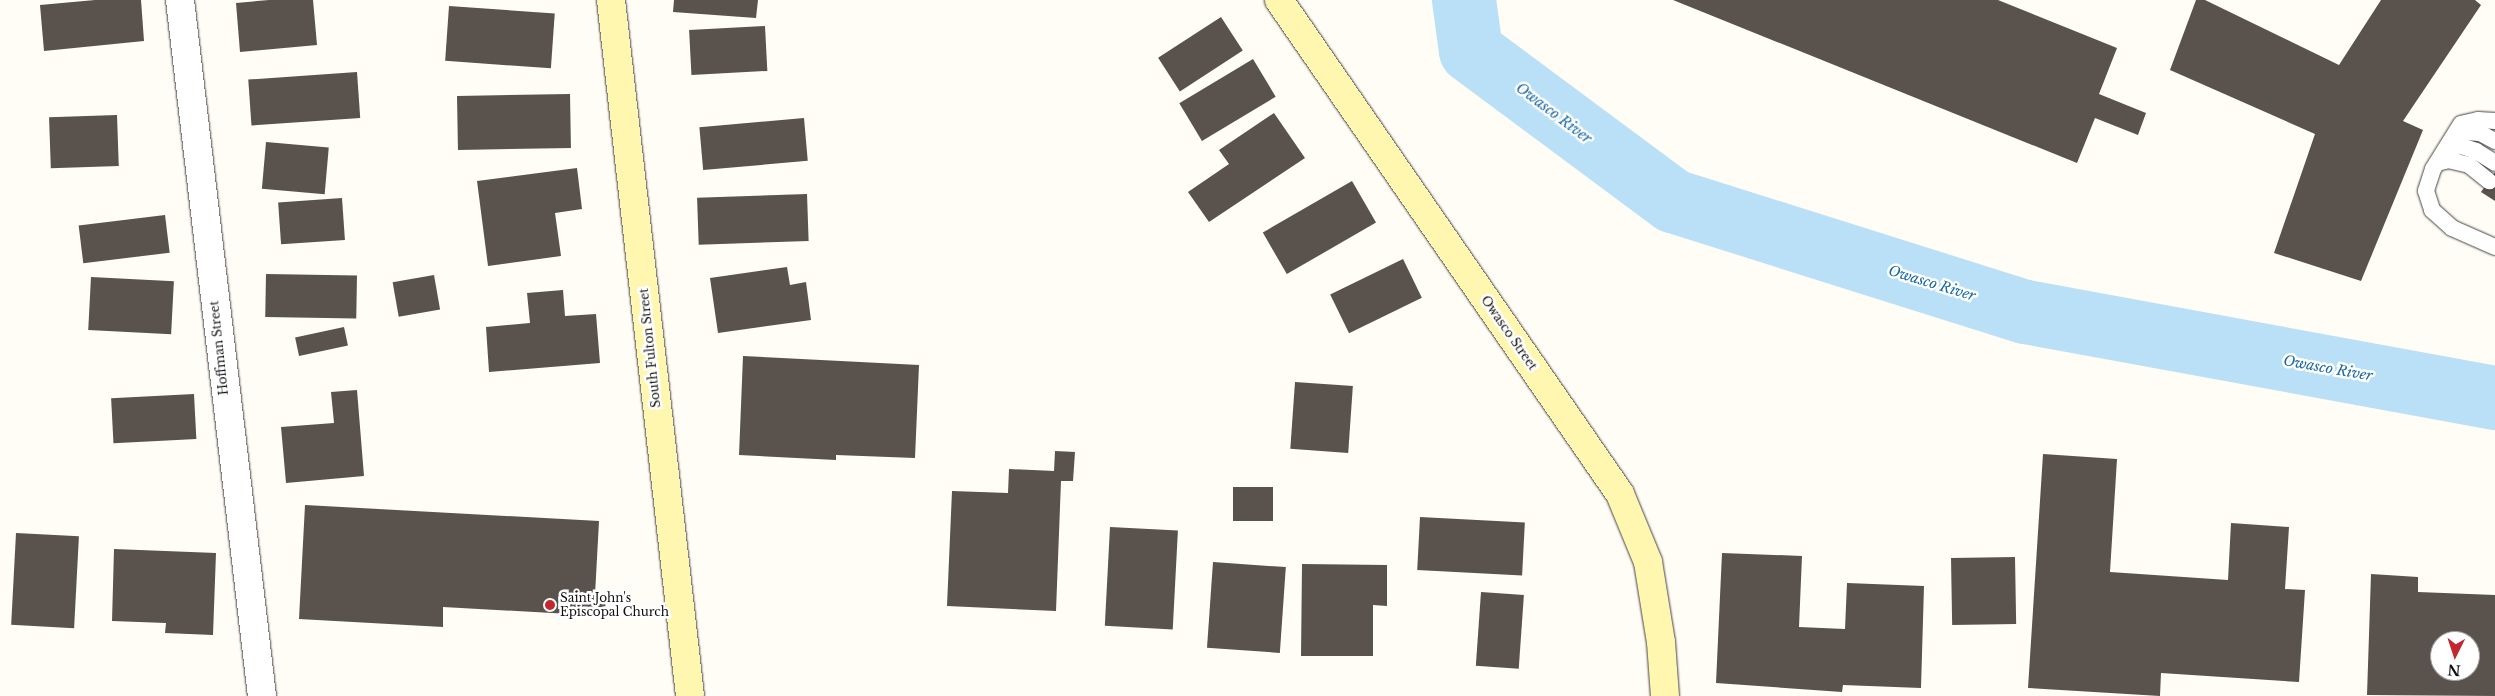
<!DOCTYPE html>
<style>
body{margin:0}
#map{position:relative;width:2495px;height:696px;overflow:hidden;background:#fffdf5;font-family:"Libre Baskerville",serif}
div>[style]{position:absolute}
.river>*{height:64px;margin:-32px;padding:0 32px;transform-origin:32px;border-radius:32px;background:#b9e0f7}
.building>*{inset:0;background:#5a524d;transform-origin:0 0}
.roads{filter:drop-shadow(0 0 1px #444) drop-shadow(0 0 1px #444)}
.service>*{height:16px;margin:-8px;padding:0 8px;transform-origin:8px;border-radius:8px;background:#fff}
.minor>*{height:28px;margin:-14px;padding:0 14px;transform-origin:14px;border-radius:14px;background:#fff}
.secondary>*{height:28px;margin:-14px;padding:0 14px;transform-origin:14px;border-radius:14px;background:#fff6b0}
.dots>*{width:14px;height:14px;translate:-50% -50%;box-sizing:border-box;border:2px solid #fff;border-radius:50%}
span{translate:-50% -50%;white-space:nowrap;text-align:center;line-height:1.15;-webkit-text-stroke:5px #fff;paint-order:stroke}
.street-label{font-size:12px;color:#111}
.poi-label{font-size:12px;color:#111}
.left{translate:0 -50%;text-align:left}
.water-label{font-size:14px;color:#1768a6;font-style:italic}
.north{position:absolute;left:2430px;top:631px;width:50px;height:50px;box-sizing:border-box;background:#fff;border:1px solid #a0a0a0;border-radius:50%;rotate:184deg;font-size:14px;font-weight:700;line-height:20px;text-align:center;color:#111}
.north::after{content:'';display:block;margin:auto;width:18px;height:22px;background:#c4262e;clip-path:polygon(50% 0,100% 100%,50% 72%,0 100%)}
</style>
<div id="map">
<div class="river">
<i style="left:1464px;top:0;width:51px;rotate:82.2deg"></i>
<i style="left:1471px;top:51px;width:252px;rotate:36.6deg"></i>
<i style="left:1673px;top:201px;width:370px;rotate:17.5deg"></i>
<i style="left:2026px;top:312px;width:477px;rotate:10.4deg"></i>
</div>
<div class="building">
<i style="clip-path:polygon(95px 0,141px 0,144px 41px,44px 51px,40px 5px)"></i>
<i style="clip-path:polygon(269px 0,313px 0,317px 45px,240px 52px,236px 3px)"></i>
<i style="clip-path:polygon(674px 0,758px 0,756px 18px,673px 12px)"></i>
<i style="clip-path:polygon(1673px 0,1998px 0,2117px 48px,2099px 94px,2146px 113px,2138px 135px,2095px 118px,2077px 163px)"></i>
<i style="clip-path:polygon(2196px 0,2205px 0,2339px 65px,2381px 0,2475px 0,2481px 5px,2403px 121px,2423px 130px,2361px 281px,2274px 253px,2315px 134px,2170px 70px)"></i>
<i style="left:449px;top:6px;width:106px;height:55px;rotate:4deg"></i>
<i style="left:1221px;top:17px;width:40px;height:75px;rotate:57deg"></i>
<i style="left:765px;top:26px;width:45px;height:76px;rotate:87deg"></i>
<i style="left:1253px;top:59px;width:44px;height:86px;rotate:59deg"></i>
<i style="left:357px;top:72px;width:46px;height:109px;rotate:86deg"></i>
<i style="left:570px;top:94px;width:54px;height:113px;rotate:89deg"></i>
<i style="clip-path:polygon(1274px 113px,1305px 158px,1209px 222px,1188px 192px,1229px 164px,1219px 150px)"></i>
<i style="left:117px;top:115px;width:51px;height:68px;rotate:88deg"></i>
<i style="left:804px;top:118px;width:43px;height:105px;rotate:85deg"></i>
<i style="left:266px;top:142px;width:63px;height:47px;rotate:5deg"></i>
<i style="clip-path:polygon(577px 168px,582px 209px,555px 213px,561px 256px,488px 266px,477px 181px)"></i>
<i style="clip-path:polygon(2495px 172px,2495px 201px,2481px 192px)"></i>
<i style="left:1352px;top:181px;width:48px;height:103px;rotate:60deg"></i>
<i style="left:807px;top:194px;width:47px;height:110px;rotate:88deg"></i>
<i style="left:342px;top:198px;width:42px;height:64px;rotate:86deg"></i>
<i style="left:165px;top:215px;width:38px;height:87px;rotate:83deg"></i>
<i style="left:1403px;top:259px;width:43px;height:81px;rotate:64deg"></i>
<i style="clip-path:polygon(787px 267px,790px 285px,806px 282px,811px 320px,718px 333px,710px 278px)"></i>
<i style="left:266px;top:274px;width:91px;height:43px;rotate:1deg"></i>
<i style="left:434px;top:275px;width:35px;height:42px;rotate:80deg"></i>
<i style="left:91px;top:277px;width:83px;height:53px;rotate:3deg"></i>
<i style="clip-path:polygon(563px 290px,565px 316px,596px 314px,600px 363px,489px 372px,486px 327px,530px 323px,527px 293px)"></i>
<i style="left:344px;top:327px;width:19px;height:50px;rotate:78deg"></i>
<i style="clip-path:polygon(743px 356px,919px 365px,915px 458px,836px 455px,836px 460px,739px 455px)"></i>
<i style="left:1295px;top:382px;width:58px;height:67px;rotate:4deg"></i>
<i style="clip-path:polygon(357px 390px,364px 476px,286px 483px,281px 427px,334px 423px,331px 392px)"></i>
<i style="left:194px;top:394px;width:45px;height:83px;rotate:87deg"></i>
<i style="clip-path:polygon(1055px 451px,1075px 452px,1073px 481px,1061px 481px,1056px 611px,947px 606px,952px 491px,1008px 493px,1009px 469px,1054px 471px)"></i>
<i style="clip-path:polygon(2043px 454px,2117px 459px,2110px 572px,2228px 580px,2231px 523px,2289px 527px,2285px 589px,2305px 590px,2299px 682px,2161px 673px,2160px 696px,2028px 688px)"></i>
<i style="left:1233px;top:487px;width:40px;height:34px"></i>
<i style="clip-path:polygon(305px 505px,599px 521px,595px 595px,606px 595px,605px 616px,443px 607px,443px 627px,299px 619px)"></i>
<i style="left:1420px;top:517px;width:105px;height:53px;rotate:3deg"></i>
<i style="left:1110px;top:527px;width:68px;height:99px;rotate:3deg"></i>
<i style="left:16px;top:533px;width:63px;height:92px;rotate:3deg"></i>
<i style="clip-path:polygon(114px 549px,216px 553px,213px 635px,165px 633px,166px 623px,112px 621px)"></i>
<i style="clip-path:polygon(1722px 553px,1802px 556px,1799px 627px,1845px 629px,1847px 583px,1924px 586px,1921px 688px,1843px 685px,1842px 692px,1716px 683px)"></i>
<i style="left:2015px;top:557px;width:67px;height:64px;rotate:89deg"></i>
<i style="left:1213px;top:562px;width:73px;height:86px;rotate:4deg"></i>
<i style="clip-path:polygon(1302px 564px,1387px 565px,1387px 606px,1373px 605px,1373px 656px,1301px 656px)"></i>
<i style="clip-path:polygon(evenodd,2371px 574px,2418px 577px,2418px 592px,2495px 595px,2495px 696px,2367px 695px,2371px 574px,2440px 641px,2470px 641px,2470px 671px,2440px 671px,2440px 641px)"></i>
<i style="left:1481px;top:592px;width:43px;height:74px;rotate:4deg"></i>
</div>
<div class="roads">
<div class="service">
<i style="left:2495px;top:121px;width:17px;rotate:-177deg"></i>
<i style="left:2478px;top:120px;width:17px;rotate:167deg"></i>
<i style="left:2461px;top:124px;width:53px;rotate:121.9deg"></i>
<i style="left:2433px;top:169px;width:23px;rotate:108deg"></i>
<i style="left:2426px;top:191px;width:20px;rotate:72deg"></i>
<i style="left:2432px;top:210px;width:27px;rotate:42deg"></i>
<i style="left:2452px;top:228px;width:47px;rotate:23.8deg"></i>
<i style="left:2453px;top:138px;width:13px;rotate:-29deg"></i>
<i style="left:2464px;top:132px;width:16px;rotate:4deg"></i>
<i style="left:2480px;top:133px;width:17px;rotate:28deg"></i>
<i style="left:2445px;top:150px;width:16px;rotate:-14deg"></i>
<i style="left:2461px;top:146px;width:16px;rotate:18deg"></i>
<i style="left:2476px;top:151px;width:22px;rotate:32deg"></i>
<i style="left:2437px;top:163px;width:11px;rotate:-15deg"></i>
<i style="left:2448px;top:160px;width:22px;rotate:13deg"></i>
<i style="left:2469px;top:165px;width:26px;rotate:39deg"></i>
</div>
<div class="minor">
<i style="left:180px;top:0;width:701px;rotate:83.28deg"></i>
</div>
<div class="secondary">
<i style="left:611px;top:0;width:700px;rotate:83.52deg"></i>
<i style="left:1279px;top:0;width:600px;rotate:55.38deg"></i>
<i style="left:1620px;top:494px;width:74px;rotate:67.6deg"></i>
<i style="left:1648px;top:562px;width:81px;rotate:80.8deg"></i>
<i style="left:1661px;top:642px;width:54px;rotate:85.8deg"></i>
</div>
</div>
<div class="dots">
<i style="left:550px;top:605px;background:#c4262e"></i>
</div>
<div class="street-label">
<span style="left:1509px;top:333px;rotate:55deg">Owasco Street</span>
<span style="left:219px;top:348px;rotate:-96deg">Hoffman Street</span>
<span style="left:650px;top:348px;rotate:-96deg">South Fulton Street</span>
</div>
<div class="poi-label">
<span class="left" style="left:560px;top:605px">Saint John's<br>Episcopal Church</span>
</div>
<div class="water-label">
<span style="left:1554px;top:113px;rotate:37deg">Owasco River</span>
<span style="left:1932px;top:283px;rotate:17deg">Owasco River</span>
<span style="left:2328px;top:368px;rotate:10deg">Owasco River</span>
</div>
<div class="north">N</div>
</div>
